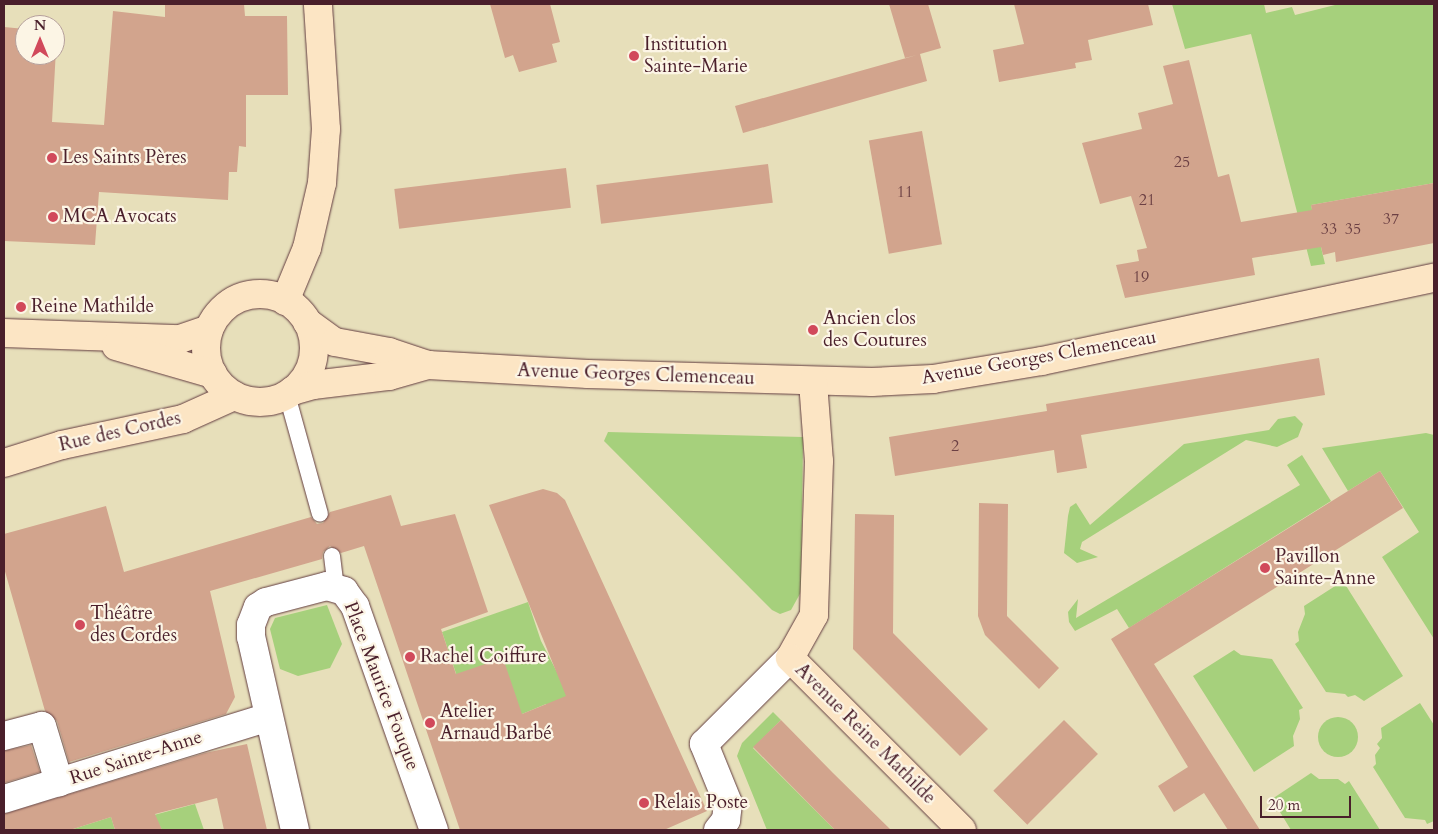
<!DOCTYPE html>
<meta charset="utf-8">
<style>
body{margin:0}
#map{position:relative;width:1438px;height:834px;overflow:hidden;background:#e7dfba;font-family:Cardo,serif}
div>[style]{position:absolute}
.green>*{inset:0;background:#a6d07c}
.round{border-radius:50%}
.building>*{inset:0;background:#d2a48d;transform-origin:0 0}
.roads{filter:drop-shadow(0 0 1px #623c40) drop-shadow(0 0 1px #623c40)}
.lane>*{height:16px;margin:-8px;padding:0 8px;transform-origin:8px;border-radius:8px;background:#fff}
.street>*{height:28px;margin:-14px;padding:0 14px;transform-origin:14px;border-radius:14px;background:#fff}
.secondary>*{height:28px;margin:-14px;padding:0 14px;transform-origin:14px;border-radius:14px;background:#fce5c4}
.secondary>.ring{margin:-14px;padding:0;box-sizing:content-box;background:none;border:28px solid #fce5c4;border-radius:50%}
.dots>*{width:14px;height:14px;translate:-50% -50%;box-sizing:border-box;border:2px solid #fcf5e5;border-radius:50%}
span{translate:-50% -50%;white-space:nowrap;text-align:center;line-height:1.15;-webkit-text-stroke:4.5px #fcf5e5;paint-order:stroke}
.number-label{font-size:16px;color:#6c4044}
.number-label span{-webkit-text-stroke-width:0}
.poi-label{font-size:19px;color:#4a1f2b}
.left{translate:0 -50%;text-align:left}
.street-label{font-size:19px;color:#4a1f2b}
.frame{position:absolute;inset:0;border:5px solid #4a1f2b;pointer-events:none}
.north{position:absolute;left:15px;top:15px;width:50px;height:50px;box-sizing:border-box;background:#fcf5e5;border:1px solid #b59f9b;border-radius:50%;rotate:0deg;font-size:14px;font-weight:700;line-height:20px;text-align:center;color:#4a1f2b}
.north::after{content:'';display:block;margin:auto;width:18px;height:22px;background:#d1495b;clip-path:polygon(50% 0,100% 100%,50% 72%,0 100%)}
.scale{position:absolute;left:1260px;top:796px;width:91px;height:22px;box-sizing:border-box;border:2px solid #4a1f2b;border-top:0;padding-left:6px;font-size:15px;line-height:18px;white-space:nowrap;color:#4a1f2b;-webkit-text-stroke:4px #fcf5e5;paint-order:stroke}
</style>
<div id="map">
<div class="green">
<i style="clip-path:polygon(1172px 4px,1264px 4px,1266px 13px,1292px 7px,1295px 15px,1339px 4px,1434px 4px,1434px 183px,1311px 205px,1325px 264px,1311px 266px,1251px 34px,1185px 49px)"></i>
<i style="clip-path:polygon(1295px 416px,1303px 424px,1298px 437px,1277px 447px,1246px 440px,1082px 542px,1080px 549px,1098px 557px,1077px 563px,1064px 553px,1068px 516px,1070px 507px,1076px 503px,1090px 525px,1184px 444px,1269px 430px,1278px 419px)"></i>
<i style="clip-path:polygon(608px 432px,803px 437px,801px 592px,791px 610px,780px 614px,772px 610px,604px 441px)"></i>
<i style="clip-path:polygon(1426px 433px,1434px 435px,1434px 639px,1382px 557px,1419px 532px,1380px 471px,1348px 491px,1322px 448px)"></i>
<i style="clip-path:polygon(1302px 455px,1331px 501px,1129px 628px,1117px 609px,1075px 631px,1069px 622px,1068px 612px,1078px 599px,1076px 618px,1300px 485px,1287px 465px)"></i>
<i style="clip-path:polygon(1343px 581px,1403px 676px,1364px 701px,1355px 695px,1348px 697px,1345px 694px,1326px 692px,1295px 644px,1299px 641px,1298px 632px,1305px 614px,1304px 606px)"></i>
<i style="clip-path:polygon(evenodd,528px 602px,541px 641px,578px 713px,489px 771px,442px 632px,528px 602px,546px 704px,554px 723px,509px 716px,522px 714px,546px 704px)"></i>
<i style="clip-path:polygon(327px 605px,342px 644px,330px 668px,298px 676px,280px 669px,270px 629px,275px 618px)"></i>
<i style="clip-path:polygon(1234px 650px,1241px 655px,1272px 659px,1303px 708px,1299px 710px,1300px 719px,1293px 736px,1294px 746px,1254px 772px,1193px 676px)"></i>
<i style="clip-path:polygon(1420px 703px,1434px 725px,1434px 821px,1427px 824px,1425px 820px,1405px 818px,1373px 767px,1376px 764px,1375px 755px,1380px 748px,1377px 744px,1382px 738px,1381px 728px)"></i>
<i style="clip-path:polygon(773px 712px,781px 720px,753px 748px,835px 830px,767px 830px,737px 756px,742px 743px)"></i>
<i class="round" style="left:1318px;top:717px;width:40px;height:40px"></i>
<i style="clip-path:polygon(1311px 773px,1319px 779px,1338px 779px,1345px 784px,1349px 781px,1380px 830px,1291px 830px,1272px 799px)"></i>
<i style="clip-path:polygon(195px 804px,204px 830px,162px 830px,154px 815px)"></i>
<i style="clip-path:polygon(111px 817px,115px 830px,70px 830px)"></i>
</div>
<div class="building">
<i style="clip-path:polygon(165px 4px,244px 4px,245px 16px,287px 16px,288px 95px,246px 95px,246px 147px,239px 146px,237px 172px,229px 172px,228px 200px,99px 192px,95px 245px,4px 241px,4px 27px,25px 29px,25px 55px,55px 55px,57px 31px,52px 122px,104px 125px,113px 11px,165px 17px)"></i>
<i style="clip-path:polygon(490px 4px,550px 4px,560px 42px,552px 44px,557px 62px,519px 72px,513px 55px,505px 58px)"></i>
<i style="clip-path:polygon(889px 4px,928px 4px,941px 48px,920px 54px,927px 81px,743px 133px,735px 106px,917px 55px,905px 58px)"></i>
<i style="clip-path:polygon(1014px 4px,1148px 4px,1153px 25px,1088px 40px,1092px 60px,1075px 63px,1076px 68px,999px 82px,993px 50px,1024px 44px)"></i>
<i style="clip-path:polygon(1189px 60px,1218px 177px,1229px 174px,1241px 222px,1312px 210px,1311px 205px,1434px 183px,1434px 243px,1336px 262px,1335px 252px,1323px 255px,1321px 247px,1252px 258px,1255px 275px,1125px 298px,1116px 265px,1139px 261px,1137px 250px,1147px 248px,1131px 196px,1100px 204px,1082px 143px,1142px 129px,1138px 113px,1173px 104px,1163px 66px)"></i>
<i style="left:922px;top:131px;width:115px;height:54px;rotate:80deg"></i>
<i style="left:768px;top:164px;width:39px;height:173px;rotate:83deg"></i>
<i style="left:566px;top:168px;width:40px;height:173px;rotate:83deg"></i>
<i style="clip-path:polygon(1319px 358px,1325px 395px,1081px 435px,1087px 468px,1057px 473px,1054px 450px,895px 476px,889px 437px,1047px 411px,1046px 404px)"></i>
<i style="clip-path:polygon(1380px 471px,1403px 508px,1154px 664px,1260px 830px,1228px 830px,1204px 793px,1174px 812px,1158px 786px,1188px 767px,1111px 639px)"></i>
<i style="clip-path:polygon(543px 489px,557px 493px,565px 500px,707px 811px,664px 830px,460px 830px,364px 546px,341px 553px,330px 546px,323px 552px,322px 559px,210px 591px,235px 697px,226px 714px,69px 762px,57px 721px,45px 711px,4px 568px,4px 534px,106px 506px,124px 572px,311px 517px,317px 524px,323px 523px,330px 512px,391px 495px,401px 526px,455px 514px,488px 612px,441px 629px,456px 674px,503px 658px,522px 714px,566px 696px,489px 505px)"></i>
<i style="clip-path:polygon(979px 503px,1008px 504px,1007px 616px,1059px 668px,1039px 689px,985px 635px,978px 616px)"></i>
<i style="clip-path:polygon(855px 514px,894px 515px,893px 633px,988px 729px,960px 756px,853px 649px)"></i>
<i style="clip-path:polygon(781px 720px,833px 773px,891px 830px,835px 830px,753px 747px)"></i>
<i style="left:1064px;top:720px;width:48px;height:100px;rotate:45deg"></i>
<i style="clip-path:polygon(247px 744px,267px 830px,224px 830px,217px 798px,155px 814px,162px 830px,115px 830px,111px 817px,70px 830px,4px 830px,4px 814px,205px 753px)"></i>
<i style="clip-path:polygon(31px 745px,40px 772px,4px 783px,4px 751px)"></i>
</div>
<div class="roads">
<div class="lane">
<i style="left:287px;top:395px;width:123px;rotate:74.5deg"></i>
<i style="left:332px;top:556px;width:31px;rotate:83deg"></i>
</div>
<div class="street">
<i style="left:4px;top:736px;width:39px;rotate:-15deg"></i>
<i style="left:42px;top:726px;width:59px;rotate:73.1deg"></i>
<i style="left:4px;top:799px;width:277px;rotate:-17.2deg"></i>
<i style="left:295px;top:830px;width:198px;rotate:-102.8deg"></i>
<i style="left:251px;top:637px;width:12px;rotate:-90deg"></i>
<i style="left:251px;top:625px;width:19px;rotate:-69deg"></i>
<i style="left:258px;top:607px;width:9px;rotate:-32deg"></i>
<i style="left:266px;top:602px;width:63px;rotate:-14.7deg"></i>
<i style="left:327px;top:586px;width:18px;rotate:16deg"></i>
<i style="left:344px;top:591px;width:19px;rotate:54deg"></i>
<i style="left:355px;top:606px;width:238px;rotate:70.6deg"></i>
<i style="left:718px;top:830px;width:13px;rotate:-51deg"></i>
<i style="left:726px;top:820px;width:17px;rotate:-83deg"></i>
<i style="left:728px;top:803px;width:64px;rotate:-112.1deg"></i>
<i style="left:704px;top:744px;width:122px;rotate:-45deg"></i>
</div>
<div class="secondary">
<i class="ring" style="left:206px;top:294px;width:80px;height:80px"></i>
<i style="left:285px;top:301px;width:57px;rotate:-67.5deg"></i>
<i style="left:307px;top:248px;width:67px;rotate:-77deg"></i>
<i style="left:322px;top:183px;width:54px;rotate:-85.8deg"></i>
<i style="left:326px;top:129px;width:125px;rotate:-93.7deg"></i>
<i style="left:307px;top:322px;width:34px;rotate:36deg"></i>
<i style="left:335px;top:342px;width:55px;rotate:10.5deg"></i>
<i style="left:389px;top:352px;width:41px;rotate:18.4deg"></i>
<i style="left:428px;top:365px;width:160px;rotate:3.2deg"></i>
<i style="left:588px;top:374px;width:284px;rotate:1.6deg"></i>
<i style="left:872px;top:382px;width:61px;rotate:-2.8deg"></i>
<i style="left:933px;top:379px;width:110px;rotate:-9.4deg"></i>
<i style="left:1042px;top:361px;width:401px;rotate:-12deg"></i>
<i style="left:4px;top:333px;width:176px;rotate:2deg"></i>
<i style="left:180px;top:339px;width:31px;rotate:-19deg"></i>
<i style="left:116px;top:346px;width:101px;rotate:16.1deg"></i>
<i style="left:813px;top:382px;width:79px;rotate:85.7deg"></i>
<i style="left:819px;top:461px;width:154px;rotate:91.9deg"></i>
<i style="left:814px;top:615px;width:49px;rotate:119.2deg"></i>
<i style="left:790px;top:658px;width:243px;rotate:45deg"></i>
<i style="left:292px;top:391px;width:22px;rotate:-16deg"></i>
<i style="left:313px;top:385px;width:77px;rotate:-6.8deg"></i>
<i style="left:389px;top:376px;width:41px;rotate:-15.8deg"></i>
<i style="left:4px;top:463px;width:61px;rotate:-17.2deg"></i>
<i style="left:62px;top:445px;width:124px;rotate:-12.1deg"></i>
<i style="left:183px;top:419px;width:56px;rotate:-24.3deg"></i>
</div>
</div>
<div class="dots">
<i style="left:634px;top:56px;background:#d1495b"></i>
<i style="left:52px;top:158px;background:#d1495b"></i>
<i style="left:53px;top:217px;background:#d1495b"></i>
<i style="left:21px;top:307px;background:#d1495b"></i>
<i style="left:813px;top:330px;background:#d1495b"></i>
<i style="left:1265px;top:568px;background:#d1495b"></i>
<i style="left:80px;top:625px;background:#d1495b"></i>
<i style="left:410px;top:657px;background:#d1495b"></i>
<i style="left:430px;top:723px;background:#d1495b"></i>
<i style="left:644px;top:803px;background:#d1495b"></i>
</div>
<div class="number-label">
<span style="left:1182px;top:162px">25</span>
<span style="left:905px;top:192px">11</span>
<span style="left:1147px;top:200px">21</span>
<span style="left:1391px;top:219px">37</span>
<span style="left:1329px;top:229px">33</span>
<span style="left:1353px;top:229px">35</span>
<span style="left:1141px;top:277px">19</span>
<span style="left:955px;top:446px">2</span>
</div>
<div class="poi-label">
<span class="left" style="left:644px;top:56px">Institution<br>Sainte-Marie</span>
<span class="left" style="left:62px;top:158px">Les Saints Pères</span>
<span class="left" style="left:63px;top:217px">MCA Avocats</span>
<span class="left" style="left:31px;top:307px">Reine Mathilde</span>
<span class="left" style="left:823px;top:330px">Ancien clos<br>des Coutures</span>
<span class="left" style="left:1275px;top:568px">Pavillon<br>Sainte-Anne</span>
<span class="left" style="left:90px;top:625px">Théâtre<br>des Cordes</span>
<span class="left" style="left:420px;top:657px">Rachel Coiffure</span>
<span class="left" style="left:440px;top:723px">Atelier<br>Arnaud Barbé</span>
<span class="left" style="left:654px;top:803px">Relais Poste</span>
</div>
<div class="street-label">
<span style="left:1039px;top:358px;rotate:-10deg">Avenue Georges Clemenceau</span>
<span style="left:636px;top:375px;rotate:2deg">Avenue Georges Clemenceau</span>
<span style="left:120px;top:432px;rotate:-13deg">Rue des Cordes</span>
<span style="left:381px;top:686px;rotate:69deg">Place Maurice Fouque</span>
<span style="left:865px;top:734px;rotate:45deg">Avenue Reine Mathilde</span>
<span style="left:136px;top:758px;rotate:-18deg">Rue Sainte-Anne</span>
</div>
<div class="frame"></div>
<div class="north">N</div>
<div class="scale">20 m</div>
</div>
